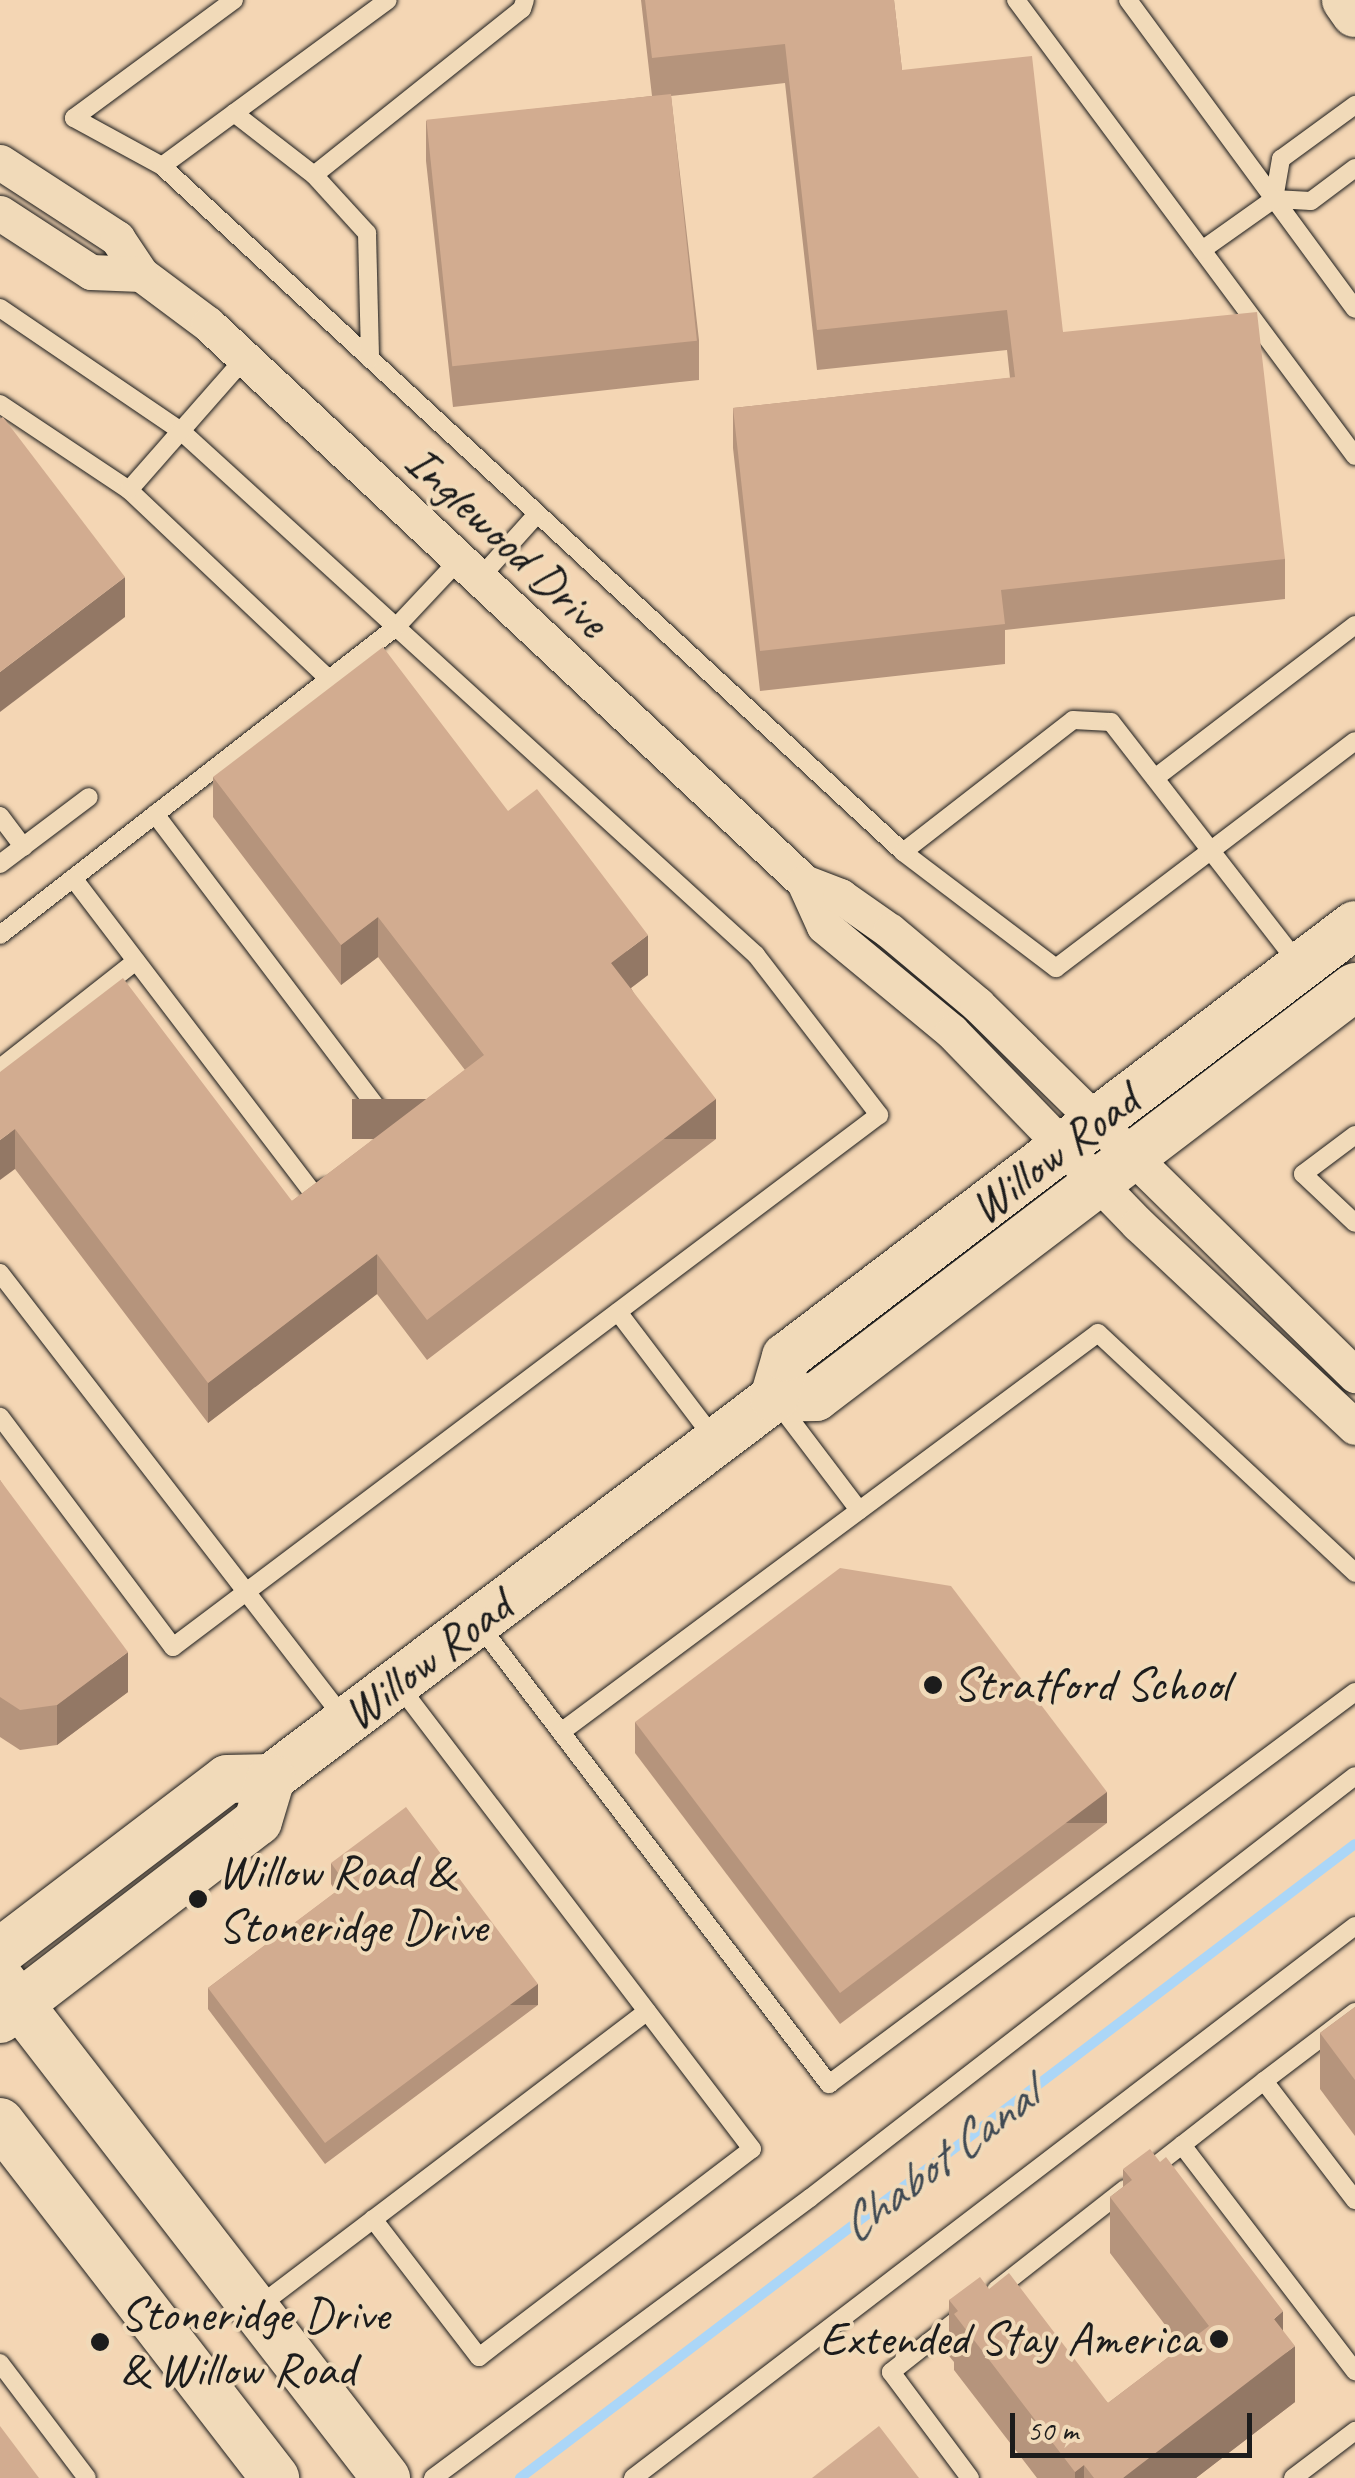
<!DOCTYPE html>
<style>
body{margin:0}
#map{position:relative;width:1355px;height:2478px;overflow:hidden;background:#f4d6b4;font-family:Caveat,sans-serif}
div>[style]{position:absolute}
.stream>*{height:10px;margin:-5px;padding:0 5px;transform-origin:5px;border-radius:5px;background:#abd6f7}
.roads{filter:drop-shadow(0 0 2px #1c1c1c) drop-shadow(0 0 2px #1c1c1c)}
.lane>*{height:18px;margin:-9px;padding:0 9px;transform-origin:9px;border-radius:9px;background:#f1dab9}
.street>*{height:35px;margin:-17.5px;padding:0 17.5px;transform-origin:17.5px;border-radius:17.5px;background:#f1dab9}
.secondary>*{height:48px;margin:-24px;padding:0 24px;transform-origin:24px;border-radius:24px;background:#f1dab9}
.wall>*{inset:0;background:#b5947c}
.shaded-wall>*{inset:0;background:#937865;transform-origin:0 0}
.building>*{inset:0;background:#d2ac90;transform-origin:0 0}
.dots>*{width:28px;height:28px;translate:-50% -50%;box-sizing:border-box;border:5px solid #f1dab9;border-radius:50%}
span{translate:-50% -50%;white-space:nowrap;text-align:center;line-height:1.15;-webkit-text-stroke:8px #f1dab9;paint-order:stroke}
.street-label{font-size:48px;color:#1c1c1c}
.poi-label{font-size:48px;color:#1c1c1c}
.left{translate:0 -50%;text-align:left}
.right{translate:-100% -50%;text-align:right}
.water-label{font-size:50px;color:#404a53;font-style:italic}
.scale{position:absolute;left:1010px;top:2413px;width:242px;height:45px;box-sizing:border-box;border:5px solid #1c1c1c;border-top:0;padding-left:12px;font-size:30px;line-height:35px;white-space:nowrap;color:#1c1c1c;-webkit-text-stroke:8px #f1dab9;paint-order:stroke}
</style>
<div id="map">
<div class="stream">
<i style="left:520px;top:2478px;width:1048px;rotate:-37.21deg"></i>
</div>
<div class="roads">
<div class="lane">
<i style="left:234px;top:0;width:199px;rotate:143.6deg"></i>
<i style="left:74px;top:118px;width:100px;rotate:28.6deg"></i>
<i style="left:162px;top:166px;width:1010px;rotate:42.79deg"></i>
<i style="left:903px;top:852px;width:192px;rotate:37.2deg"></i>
<i style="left:1056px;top:968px;width:375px;rotate:-37.2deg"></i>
<i style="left:1016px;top:0;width:568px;rotate:53.37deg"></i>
<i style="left:1128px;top:0;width:383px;rotate:53.7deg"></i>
<i style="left:234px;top:113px;width:101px;rotate:37.8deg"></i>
<i style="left:314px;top:175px;width:79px;rotate:47.6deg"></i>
<i style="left:367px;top:233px;width:126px;rotate:88.6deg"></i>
<i style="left:162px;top:166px;width:280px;rotate:-36.3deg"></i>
<i style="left:314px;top:175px;width:266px;rotate:-38.6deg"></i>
<i style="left:522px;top:9px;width:9px;rotate:-72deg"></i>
<i style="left:1274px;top:199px;width:41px;rotate:-80.1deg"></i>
<i style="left:1281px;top:159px;width:92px;rotate:-36.1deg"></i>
<i style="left:1202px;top:250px;width:88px;rotate:-35.3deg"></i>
<i style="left:1274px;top:199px;width:37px;rotate:3deg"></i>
<i style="left:1311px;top:201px;width:55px;rotate:-36.9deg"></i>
<i style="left:0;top:308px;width:219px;rotate:34.2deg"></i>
<i style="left:181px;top:431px;width:778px;rotate:42.34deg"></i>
<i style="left:756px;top:955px;width:202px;rotate:52.4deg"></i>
<i style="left:879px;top:1115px;width:884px;rotate:143deg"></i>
<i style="left:173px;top:1647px;width:288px;rotate:-126.9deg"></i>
<i style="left:0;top:404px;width:155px;rotate:33.7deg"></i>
<i style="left:129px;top:490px;width:275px;rotate:43.4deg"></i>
<i style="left:129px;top:490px;width:174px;rotate:-48.7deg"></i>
<i style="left:478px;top:580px;width:89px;rotate:-48.2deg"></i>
<i style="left:1155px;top:778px;width:252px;rotate:-37.4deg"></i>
<i style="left:155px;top:814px;width:401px;rotate:52.9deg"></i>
<i style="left:397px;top:1134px;width:14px;rotate:146deg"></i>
<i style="left:0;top:816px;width:39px;rotate:53deg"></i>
<i style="left:903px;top:852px;width:215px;rotate:-37.8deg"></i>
<i style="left:1073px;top:720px;width:38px;rotate:3deg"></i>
<i style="left:1111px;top:722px;width:309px;rotate:52.2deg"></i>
<i style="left:0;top:864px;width:111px;rotate:-37deg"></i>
<i style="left:73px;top:878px;width:400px;rotate:52.7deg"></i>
<i style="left:315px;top:1196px;width:13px;rotate:-39deg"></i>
<i style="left:0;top:935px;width:502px;rotate:-37.87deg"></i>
<i style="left:396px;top:627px;width:91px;rotate:-46.8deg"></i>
<i style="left:0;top:1068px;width:173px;rotate:-38.2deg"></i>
<i style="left:1355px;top:1135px;width:65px;rotate:143.1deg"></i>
<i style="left:1303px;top:1174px;width:71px;rotate:43.3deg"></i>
<i style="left:0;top:1273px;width:566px;rotate:52.32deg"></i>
<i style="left:618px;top:1312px;width:162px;rotate:52.8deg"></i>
<i style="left:777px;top:1402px;width:136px;rotate:52.8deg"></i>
<i style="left:477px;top:1622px;width:581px;rotate:52.7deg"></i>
<i style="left:829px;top:2084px;width:656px;rotate:-36.7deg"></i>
<i style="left:561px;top:1732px;width:669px;rotate:-36.61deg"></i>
<i style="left:1098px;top:1333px;width:352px;rotate:43deg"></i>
<i style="left:1355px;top:2012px;width:114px;rotate:142.8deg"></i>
<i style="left:1264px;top:2081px;width:150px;rotate:52.6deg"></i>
<i style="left:1182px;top:2145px;width:104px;rotate:-38deg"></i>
<i style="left:1150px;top:2170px;width:41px;rotate:-38deg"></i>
<i style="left:1182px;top:2145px;width:285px;rotate:52.6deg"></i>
<i style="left:373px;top:2219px;width:174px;rotate:52.5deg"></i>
<i style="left:479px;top:2357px;width:343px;rotate:-37.3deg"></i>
<i style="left:752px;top:2149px;width:586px;rotate:-127.3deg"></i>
<i style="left:996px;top:2290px;width:164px;rotate:-38.1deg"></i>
<i style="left:255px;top:2309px;width:492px;rotate:-37.2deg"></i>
<i style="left:967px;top:2312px;width:97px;rotate:141.7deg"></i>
<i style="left:891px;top:2372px;width:132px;rotate:53.3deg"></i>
<i style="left:0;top:2363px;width:144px;rotate:52.9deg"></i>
<i style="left:433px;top:2478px;width:470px;rotate:-36.6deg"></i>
<i style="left:810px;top:2198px;width:689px;rotate:-37.75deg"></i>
<i style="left:633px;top:2478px;width:909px;rotate:-37.4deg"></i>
<i style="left:1293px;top:2478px;width:78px;rotate:-37.2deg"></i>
</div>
<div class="street">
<i style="left:0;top:162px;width:140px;rotate:33deg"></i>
<i style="left:117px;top:238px;width:43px;rotate:56.3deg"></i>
<i style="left:141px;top:274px;width:84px;rotate:36.7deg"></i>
<i style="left:208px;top:324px;width:816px;rotate:43.11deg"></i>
<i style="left:804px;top:882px;width:48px;rotate:65.6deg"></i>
<i style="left:824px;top:926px;width:166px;rotate:39.6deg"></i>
<i style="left:952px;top:1032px;width:267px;rotate:45.9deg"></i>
<i style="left:1138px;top:1224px;width:297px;rotate:43.1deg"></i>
<i style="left:0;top:213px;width:108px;rotate:33deg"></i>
<i style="left:91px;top:272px;width:50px;rotate:2.3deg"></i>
<i style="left:804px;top:882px;width:39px;rotate:21deg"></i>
<i style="left:840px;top:896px;width:61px;rotate:35deg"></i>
<i style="left:890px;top:931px;width:114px;rotate:40deg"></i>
<i style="left:977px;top:1004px;width:530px;rotate:44.46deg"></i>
</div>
<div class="secondary">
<i style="left:1346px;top:0;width:16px;rotate:55deg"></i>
<i style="left:774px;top:1398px;width:42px;rotate:-1.4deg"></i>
<i style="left:816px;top:1397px;width:677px;rotate:-37.26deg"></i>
<i style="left:0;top:1952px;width:285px;rotate:-37.3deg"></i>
<i style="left:227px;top:1779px;width:44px;rotate:-1.3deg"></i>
<i style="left:271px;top:1778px;width:630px;rotate:-37.07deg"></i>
<i style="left:774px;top:1398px;width:43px;rotate:-73.7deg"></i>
<i style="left:786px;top:1357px;width:714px;rotate:-37.21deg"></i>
<i style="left:0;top:1979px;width:631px;rotate:52.28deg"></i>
<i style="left:0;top:2019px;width:325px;rotate:-37.5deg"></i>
<i style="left:258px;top:1821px;width:45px;rotate:-73.2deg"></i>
<i style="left:0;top:2122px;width:450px;rotate:52.3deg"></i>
</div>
</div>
<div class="wall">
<i style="clip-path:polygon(641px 0,894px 0,902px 70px,1063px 332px,1285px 559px,1285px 599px,1005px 630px,1005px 664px,760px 691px,733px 448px,733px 408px,1010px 378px,1007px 350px,817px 370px,785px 83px,671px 96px,699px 340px,699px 380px,453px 407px,426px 161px,426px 121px,652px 96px)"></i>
<i style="clip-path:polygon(213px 777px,508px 811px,648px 975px,631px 988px,716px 1139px,427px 1360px,377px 1294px,208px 1423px,15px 1169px,0 1072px,292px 1201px,465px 1070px,378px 957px,341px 985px,213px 817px)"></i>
<i style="clip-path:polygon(0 1480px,128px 1692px,57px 1745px,20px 1750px,0 1737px)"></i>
<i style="clip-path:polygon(635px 1722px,1107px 1823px,840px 2024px,635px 1753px)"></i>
<i style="clip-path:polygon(331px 1863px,538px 2005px,325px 2164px,208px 2009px,208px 1988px,336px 1892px,331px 1884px)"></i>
<i style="clip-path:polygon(1355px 2007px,1355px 2136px,1320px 2089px,1320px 2033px)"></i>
<i style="clip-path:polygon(1123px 2169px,1283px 2331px,1295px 2402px,1196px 2478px,1037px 2478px,954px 2370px,954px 2362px,949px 2356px,949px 2300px,989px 2289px,1108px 2403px,1182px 2347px,1110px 2253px,1110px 2197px,1123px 2187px)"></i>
</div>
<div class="shaded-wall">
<i style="clip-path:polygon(125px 577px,125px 617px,0 712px,0 672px)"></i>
<i style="clip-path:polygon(378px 917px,378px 957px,341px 985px,341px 945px)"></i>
<i style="clip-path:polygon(648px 935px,648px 975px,611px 1003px,611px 963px)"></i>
<i style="left:716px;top:1099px;width:40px;height:364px;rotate:90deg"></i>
<i style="clip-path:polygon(15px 1129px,15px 1169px,0 1180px,0 1140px)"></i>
<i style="clip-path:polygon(377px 1254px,377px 1294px,208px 1423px,208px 1383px)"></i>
<i style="clip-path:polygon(128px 1652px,128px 1692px,57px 1745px,57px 1705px)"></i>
<i style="left:1107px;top:1792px;width:31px;height:334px;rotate:90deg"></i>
<i style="left:538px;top:1984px;width:21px;height:266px;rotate:90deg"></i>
<i style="clip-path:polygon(1283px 2311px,1283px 2355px,1295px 2346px,1295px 2402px,1196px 2478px,1123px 2478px,1274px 2319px)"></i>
<i style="clip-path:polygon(1084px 2465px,1084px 2478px,1075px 2478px,1075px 2472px)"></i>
</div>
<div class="building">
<i style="clip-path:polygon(645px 0,894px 0,902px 70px,1032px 56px,1063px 332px,1257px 312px,1285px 559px,1001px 590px,1005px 624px,760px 651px,733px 408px,1015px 377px,1007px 310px,817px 330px,785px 44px,652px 58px)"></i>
<i style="left:671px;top:94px;width:248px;height:246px;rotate:84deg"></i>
<i style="clip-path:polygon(3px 417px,125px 577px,0 672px,0 419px)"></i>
<i style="clip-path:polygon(383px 647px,508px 811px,537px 789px,648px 935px,611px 963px,716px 1099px,427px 1320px,377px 1254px,208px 1383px,15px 1129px,0 1140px,0 1072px,123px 978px,292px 1201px,484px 1055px,378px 917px,341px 945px,213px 777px)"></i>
<i style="clip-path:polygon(0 1480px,128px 1652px,57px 1705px,20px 1710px,0 1697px)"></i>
<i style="clip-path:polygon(840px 1568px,951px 1586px,1107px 1792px,840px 1993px,635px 1722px)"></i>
<i style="clip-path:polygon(406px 1807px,538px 1984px,325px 2143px,208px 1988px,346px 1884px,331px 1863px)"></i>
<i style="clip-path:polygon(1355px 2007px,1355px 2080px,1320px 2033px)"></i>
<i style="clip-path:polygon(1150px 2149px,1160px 2162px,1166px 2157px,1283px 2311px,1274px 2319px,1295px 2346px,1123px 2478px,1094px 2478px,1084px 2465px,1075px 2472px,954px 2314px,958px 2311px,949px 2300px,980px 2277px,989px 2289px,1009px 2273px,1108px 2403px,1209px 2326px,1110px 2197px,1132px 2180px,1123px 2169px)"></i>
<i style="clip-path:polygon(0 2426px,39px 2478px,0 2478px)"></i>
<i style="clip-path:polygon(879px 2426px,919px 2478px,812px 2478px)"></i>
</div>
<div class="dots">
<i style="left:933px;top:1685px;background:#1c1c1c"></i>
<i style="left:198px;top:1899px;background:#1c1c1c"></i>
<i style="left:1219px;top:2339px;background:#1c1c1c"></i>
<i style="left:100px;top:2342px;background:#1c1c1c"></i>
</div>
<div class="street-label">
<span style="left:507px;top:541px;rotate:43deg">Inglewood Drive</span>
<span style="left:1054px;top:1154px;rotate:-37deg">Willow Road</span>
<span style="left:427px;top:1660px;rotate:-37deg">Willow Road</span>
</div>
<div class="poi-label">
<span class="left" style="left:953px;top:1685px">Stratford School</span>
<span class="left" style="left:218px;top:1899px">Willow Road &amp;<br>Stoneridge Drive</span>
<span class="left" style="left:120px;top:2342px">Stoneridge Drive<br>&amp; Willow Road</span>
<span class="right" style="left:1199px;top:2339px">Extended Stay America</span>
</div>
<div class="water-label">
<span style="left:938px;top:2161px;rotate:-37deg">Chabot Canal</span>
</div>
<div class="scale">50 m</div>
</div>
